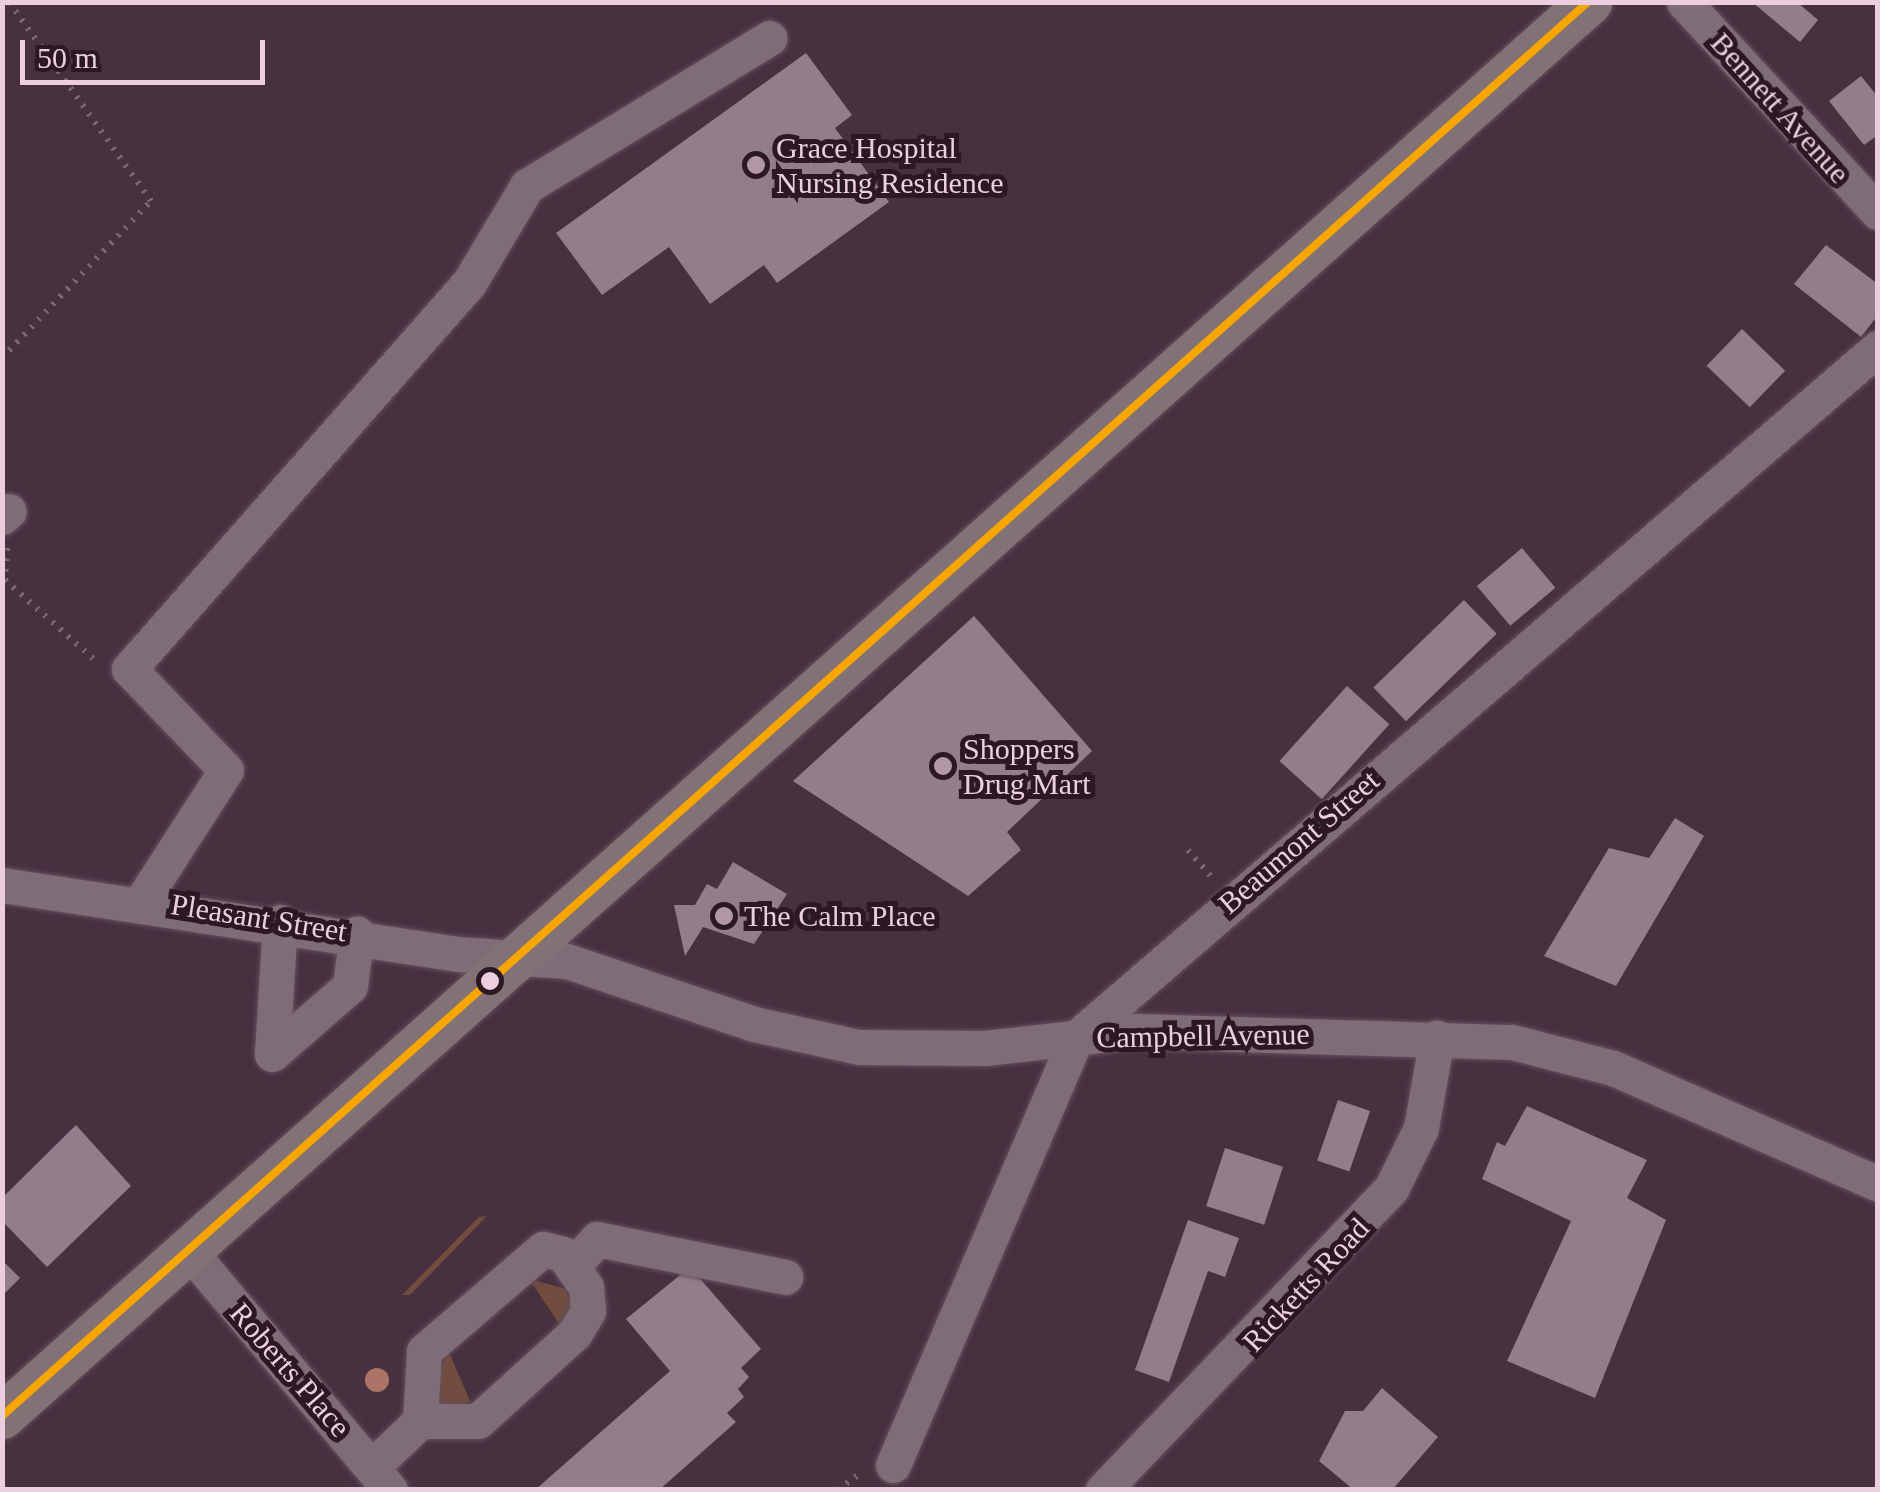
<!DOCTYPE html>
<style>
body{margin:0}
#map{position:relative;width:1880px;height:1492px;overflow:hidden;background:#47313f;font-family:"Times New Roman",serif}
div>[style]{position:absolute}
.green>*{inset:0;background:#724d3f}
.building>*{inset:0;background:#927e8a;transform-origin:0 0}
.path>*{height:6px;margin-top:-3px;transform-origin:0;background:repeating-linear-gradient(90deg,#796872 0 2.5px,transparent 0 10.5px)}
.roads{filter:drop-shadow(0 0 2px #65505d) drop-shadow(0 0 2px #65505d)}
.minor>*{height:35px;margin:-17.5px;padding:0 17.5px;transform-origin:17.5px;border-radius:17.5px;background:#7e6c76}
.major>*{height:45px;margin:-22.5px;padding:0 22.5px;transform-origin:22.5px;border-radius:22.5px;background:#827276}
.bus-1>*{height:8px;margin:-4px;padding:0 4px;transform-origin:4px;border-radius:4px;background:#f7a600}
.trees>*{width:24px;height:24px;margin:-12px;border-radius:50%;background:#ac7467}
.dots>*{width:28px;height:28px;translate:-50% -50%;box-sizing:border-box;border:5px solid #2b1823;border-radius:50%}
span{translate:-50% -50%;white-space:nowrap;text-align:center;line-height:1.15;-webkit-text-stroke:10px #2b1823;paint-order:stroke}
.street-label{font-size:30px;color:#ebcfde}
.poi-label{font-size:30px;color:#ebcfde}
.left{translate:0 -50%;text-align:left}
.frame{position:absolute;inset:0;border:5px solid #ebcfde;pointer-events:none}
.scale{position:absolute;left:20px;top:40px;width:245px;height:45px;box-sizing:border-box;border:5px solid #ebcfde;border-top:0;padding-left:12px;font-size:30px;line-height:35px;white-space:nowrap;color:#ebcfde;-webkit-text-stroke:8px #2b1823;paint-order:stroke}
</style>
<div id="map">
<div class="green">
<i style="clip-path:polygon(487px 1216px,410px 1295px,402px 1295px,479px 1217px)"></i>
<i style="clip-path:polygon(529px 1279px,566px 1289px,571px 1306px,560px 1325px)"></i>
<i style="clip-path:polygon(448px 1350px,470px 1401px,447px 1414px,431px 1396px)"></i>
</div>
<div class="building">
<i style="clip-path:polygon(1752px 2px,1797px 2px,1818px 20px,1800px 42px)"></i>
<i style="clip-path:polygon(806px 53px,852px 115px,835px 128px,889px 202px,777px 283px,764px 265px,710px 304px,669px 247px,602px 295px,556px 233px)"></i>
<i style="clip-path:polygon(1861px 76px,1878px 97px,1878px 135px,1864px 145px,1829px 101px)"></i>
<i style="clip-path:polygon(1826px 245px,1878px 284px,1878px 315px,1861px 337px,1794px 284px)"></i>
<i style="left:1742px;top:329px;width:60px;height:51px;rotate:44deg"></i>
<i style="left:1522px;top:548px;width:52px;height:59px;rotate:50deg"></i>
<i style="left:1464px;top:600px;width:47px;height:126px;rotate:46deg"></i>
<i style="clip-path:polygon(974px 616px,1092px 751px,1007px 832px,1021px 850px,968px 896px,793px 781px)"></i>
<i style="left:1347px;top:686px;width:57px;height:101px;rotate:42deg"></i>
<i style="clip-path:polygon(1675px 818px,1704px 836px,1616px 986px,1544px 956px,1609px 848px,1649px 858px)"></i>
<i style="clip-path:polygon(733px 862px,787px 894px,754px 944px,703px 927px,685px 956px,674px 905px,695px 905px,707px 884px,717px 889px)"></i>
<i style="left:1338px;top:1100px;width:34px;height:64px;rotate:19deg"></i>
<i style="clip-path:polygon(1527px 1106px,1647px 1160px,1627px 1198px,1666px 1220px,1595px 1398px,1507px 1361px,1571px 1221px,1482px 1179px,1497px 1142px,1505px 1146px)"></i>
<i style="clip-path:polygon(76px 1125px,131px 1186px,47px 1267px,2px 1221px,2px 1198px)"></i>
<i style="left:1225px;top:1148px;width:61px;height:61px;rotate:18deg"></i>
<i style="clip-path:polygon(1188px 1220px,1239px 1238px,1225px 1277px,1208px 1271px,1169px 1382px,1135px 1370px)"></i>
<i style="clip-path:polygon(2px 1260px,20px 1278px,2px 1296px)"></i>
<i style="clip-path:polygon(690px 1267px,761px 1349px,741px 1368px,749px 1377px,738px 1389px,744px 1397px,727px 1413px,736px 1422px,659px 1490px,535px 1490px,670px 1371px,626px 1319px)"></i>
<i style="clip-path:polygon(1382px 1388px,1438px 1437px,1392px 1490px,1354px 1490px,1319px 1461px,1345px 1411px,1363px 1411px)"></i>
</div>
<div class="path">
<i style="left:2px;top:358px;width:216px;rotate:-46.5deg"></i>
<i style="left:151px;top:201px;width:244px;rotate:-125.5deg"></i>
<i style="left:7px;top:548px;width:32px;rotate:94deg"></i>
<i style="left:5px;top:580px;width:125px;rotate:41.7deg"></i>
<i style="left:1188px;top:850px;width:40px;rotate:49deg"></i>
<i style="left:838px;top:1490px;width:31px;rotate:-37deg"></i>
</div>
<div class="roads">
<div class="minor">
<i style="left:1684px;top:2px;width:286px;rotate:47.3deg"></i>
<i style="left:2px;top:517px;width:9px;rotate:-41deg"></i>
<i style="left:2px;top:885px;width:461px;rotate:8.6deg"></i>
<i style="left:458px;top:954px;width:109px;rotate:3.7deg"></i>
<i style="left:567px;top:961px;width:197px;rotate:18.6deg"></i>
<i style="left:754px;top:1024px;width:107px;rotate:12.4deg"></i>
<i style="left:859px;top:1047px;width:126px;rotate:0.5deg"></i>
<i style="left:985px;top:1048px;width:153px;rotate:-6.4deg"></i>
<i style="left:1137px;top:1031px;width:375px;rotate:1.7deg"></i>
<i style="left:1512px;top:1042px;width:104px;rotate:14.4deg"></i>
<i style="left:1613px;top:1068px;width:289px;rotate:23.6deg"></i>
<i style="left:143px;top:899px;width:153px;rotate:-57.2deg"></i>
<i style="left:226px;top:770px;width:140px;rotate:-133.8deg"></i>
<i style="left:129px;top:669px;width:514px;rotate:-48.63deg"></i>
<i style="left:469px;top:283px;width:113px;rotate:-59.1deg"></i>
<i style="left:527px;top:186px;width:284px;rotate:-31.4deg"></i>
<i style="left:280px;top:922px;width:132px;rotate:93.5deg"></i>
<i style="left:272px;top:1054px;width:103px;rotate:-41.1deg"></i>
<i style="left:350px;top:986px;width:53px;rotate:-82.5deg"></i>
<i style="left:543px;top:1249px;width:21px;rotate:14deg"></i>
<i style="left:563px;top:1254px;width:40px;rotate:55.1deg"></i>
<i style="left:586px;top:1287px;width:24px;rotate:85deg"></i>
<i style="left:588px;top:1311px;width:26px;rotate:121deg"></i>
<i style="left:575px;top:1333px;width:131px;rotate:137.8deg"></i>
<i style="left:478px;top:1421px;width:58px;rotate:180deg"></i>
<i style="left:420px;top:1421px;width:70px;rotate:-86.7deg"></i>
<i style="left:424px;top:1351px;width:157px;rotate:-40.6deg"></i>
<i style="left:189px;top:1251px;width:312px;rotate:49.9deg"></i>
<i style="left:574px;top:1264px;width:34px;rotate:-47deg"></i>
<i style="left:597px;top:1239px;width:192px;rotate:11.4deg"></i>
<i style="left:893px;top:1465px;width:465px;rotate:-66.8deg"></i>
<i style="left:1076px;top:1038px;width:1058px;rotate:-40.71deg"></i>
<i style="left:373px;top:1466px;width:65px;rotate:-43.8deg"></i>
<i style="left:1103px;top:1490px;width:417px;rotate:-46.3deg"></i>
<i style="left:1391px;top:1189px;width:68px;rotate:-63.8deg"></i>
<i style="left:1421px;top:1128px;width:92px;rotate:-80deg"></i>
</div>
<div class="major">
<i style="left:2px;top:1416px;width:2126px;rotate:-41.7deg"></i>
</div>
</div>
<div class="bus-1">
<i style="left:2px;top:1416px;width:2125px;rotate:-41.72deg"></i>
</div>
<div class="trees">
<i style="left:377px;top:1380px"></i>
</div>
<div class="dots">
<i style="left:756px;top:165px;background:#b298a6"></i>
<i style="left:943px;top:766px;background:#b298a6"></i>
<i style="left:724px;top:916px;background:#b298a6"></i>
<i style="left:490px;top:981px;background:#ebcfde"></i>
</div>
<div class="street-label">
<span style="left:1780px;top:108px;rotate:48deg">Bennett Avenue</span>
<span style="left:1299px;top:842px;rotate:-41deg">Beaumont Street</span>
<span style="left:259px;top:918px;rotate:9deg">Pleasant Street</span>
<span style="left:1203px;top:1036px;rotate:-1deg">Campbell Avenue</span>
<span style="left:1306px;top:1285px;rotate:-47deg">Ricketts Road</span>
<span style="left:290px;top:1370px;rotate:49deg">Roberts Place</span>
</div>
<div class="poi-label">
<span class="left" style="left:776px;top:165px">Grace Hospital<br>Nursing Residence</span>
<span class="left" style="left:963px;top:766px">Shoppers<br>Drug Mart</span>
<span class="left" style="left:744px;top:916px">The Calm Place</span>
</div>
<div class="frame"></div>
<div class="scale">50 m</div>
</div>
